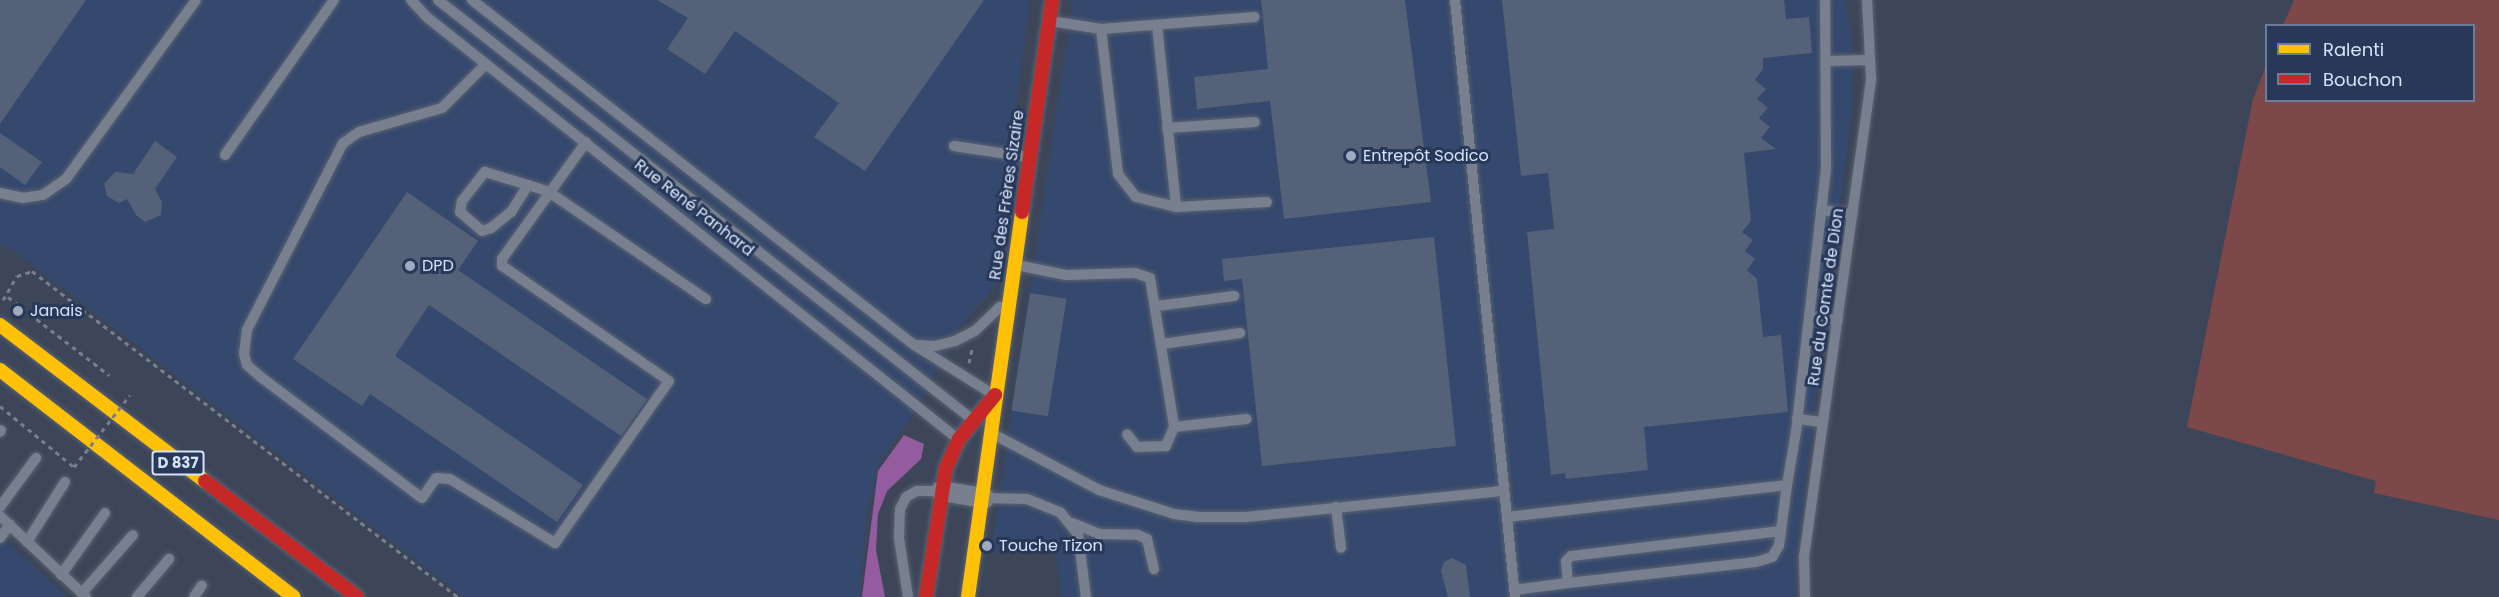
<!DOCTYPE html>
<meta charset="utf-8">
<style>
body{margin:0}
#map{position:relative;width:2499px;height:597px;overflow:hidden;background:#3d4659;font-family:Poppins,sans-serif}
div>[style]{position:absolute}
.built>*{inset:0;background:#35486d}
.green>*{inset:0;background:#7d4849}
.water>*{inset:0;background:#945b9f}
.building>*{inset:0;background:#556178;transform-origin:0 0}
.path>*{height:3px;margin-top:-1.5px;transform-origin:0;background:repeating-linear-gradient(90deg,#777e8c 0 4.5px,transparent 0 9px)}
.roads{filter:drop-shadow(0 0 2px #596271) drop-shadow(0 0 2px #596271)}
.lane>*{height:10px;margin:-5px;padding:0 5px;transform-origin:5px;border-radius:5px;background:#787f8f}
.street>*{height:20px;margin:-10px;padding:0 10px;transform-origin:10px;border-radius:10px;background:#787f8f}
.slow>*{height:14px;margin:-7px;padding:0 7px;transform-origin:7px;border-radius:7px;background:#ffc107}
.jam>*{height:14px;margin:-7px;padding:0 7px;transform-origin:7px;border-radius:7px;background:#c62828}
.path-bridge>*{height:3px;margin-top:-1.5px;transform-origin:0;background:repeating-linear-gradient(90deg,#777e8c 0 4.5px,transparent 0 9px)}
.dots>*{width:16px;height:16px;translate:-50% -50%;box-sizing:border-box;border:3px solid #273859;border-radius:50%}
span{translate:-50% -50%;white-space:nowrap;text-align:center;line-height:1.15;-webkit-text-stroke:6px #273859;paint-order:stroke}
.shield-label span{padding:2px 4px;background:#273859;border:2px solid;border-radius:4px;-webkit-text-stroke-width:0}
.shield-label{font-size:15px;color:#d6e2f6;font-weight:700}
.poi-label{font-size:16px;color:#d6e2f6}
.left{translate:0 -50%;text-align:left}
.street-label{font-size:16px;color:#d6e2f6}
.legend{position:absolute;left:2265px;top:24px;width:210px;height:78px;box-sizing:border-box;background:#273859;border:2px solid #6d7c98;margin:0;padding:8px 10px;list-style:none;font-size:18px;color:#d6e2f6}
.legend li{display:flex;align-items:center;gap:12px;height:30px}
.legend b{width:30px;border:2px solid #6d7c98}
</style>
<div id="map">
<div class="built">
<i style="clip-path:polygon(0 0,1030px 0,994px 287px,960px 326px,916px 411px,878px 464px,867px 513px,859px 597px,464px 597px,12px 249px,0 245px)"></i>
<i style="clip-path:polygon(1073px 0,1845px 0,1852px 41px,1853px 102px,1799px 534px,1795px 597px,1061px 597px,1056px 550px,991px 552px)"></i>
<i style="clip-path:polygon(0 535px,67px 597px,0 597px)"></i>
</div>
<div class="green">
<i style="clip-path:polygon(2294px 0,2499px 0,2499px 520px,2374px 493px,2376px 481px,2187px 427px,2253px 99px,2266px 66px,2266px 100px,2474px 100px,2474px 26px,2283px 25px)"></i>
</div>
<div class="water">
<i style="clip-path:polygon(904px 435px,924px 444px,921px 459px,887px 491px,878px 514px,876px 550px,885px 597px,862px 597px,878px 471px)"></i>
</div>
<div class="building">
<i style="clip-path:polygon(0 0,86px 0,0 124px)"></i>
<i style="clip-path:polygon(657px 0,984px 0,865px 171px,814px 137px,839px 103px,735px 31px,705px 74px,667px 49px,688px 18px)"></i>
<i style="clip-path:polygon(1261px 0,1405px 0,1431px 202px,1284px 219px,1270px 101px,1197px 109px,1194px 77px,1268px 69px)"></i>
<i style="clip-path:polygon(1502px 0,1784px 0,1786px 19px,1809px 17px,1812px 53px,1763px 58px,1763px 69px,1755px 80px,1766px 89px,1757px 99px,1768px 108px,1759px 118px,1770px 127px,1761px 138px,1776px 149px,1744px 153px,1751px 221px,1742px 232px,1753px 240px,1745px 251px,1755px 259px,1747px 270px,1757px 279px,1763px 337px,1781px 335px,1788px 412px,1644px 427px,1648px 470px,1566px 479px,1565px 473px,1551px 475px,1527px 232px,1554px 229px,1548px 173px,1521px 176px)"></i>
<i style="clip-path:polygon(0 133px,42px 162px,25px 185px,0 167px)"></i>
<i style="clip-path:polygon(155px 141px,177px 157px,155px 189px,162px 202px,161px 215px,145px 222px,136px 215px,127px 199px,119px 203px,107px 196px,104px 184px,115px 172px,133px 174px)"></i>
<i style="clip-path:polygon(407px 192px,478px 241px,458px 270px,647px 399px,621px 436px,429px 305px,395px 356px,583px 485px,557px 522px,370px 394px,362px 406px,293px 359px)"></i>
<i style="clip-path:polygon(1434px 237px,1456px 446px,1262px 466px,1242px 279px,1224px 281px,1222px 259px)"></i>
<i style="left:1030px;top:293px;width:37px;height:119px;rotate:9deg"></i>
<i style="clip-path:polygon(1452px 558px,1466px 565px,1470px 597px,1448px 597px,1441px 571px,1444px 562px)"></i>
</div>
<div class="path">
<i style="left:8px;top:297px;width:128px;rotate:37.7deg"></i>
<i style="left:3px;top:300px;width:28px;rotate:-60deg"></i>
<i style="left:17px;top:276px;width:16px;rotate:-18deg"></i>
<i style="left:32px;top:271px;width:536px;rotate:37.43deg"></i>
<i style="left:969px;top:363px;width:14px;rotate:-78deg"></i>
<i style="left:0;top:406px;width:96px;rotate:39.5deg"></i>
</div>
<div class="roads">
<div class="lane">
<i style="left:411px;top:0;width:25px;rotate:47deg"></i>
<i style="left:428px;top:18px;width:677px;rotate:38.46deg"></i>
<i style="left:438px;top:0;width:680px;rotate:38.13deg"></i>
<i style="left:472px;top:0;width:561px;rotate:37.97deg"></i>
<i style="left:914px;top:345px;width:21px;rotate:3deg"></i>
<i style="left:935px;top:346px;width:21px;rotate:-14deg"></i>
<i style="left:955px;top:341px;width:22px;rotate:-27deg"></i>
<i style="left:975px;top:331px;width:35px;rotate:-44deg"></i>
<i style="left:1455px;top:0;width:600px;rotate:84.26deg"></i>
<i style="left:1050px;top:21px;width:52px;rotate:8.9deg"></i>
<i style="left:1101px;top:29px;width:154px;rotate:-4.5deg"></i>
<i style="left:1157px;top:25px;width:183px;rotate:84deg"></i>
<i style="left:1101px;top:29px;width:146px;rotate:83.3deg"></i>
<i style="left:1118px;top:174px;width:29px;rotate:52deg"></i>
<i style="left:1136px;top:197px;width:41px;rotate:14deg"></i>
<i style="left:1176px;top:207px;width:91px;rotate:-3.1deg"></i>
<i style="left:1827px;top:61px;width:43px;rotate:-1.3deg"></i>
<i style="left:486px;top:64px;width:62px;rotate:135deg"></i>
<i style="left:442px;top:108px;width:86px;rotate:163.9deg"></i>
<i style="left:359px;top:132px;width:19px;rotate:145deg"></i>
<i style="left:343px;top:143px;width:210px;rotate:117.2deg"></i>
<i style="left:247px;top:330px;width:24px;rotate:97deg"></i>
<i style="left:244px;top:354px;width:11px;rotate:75deg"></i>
<i style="left:247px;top:365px;width:20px;rotate:41deg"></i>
<i style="left:262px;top:378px;width:200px;rotate:36.9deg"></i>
<i style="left:422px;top:498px;width:24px;rotate:-55deg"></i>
<i style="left:436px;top:478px;width:14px;rotate:4deg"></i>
<i style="left:450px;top:479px;width:123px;rotate:31.4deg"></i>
<i style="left:555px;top:543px;width:198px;rotate:-54.9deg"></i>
<i style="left:669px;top:381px;width:203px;rotate:-145.4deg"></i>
<i style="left:502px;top:266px;width:7px;rotate:-90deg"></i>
<i style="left:502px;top:259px;width:144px;rotate:-54.3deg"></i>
<i style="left:1167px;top:128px;width:88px;rotate:-3.9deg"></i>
<i style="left:954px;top:146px;width:75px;rotate:8.5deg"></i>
<i style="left:225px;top:155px;width:189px;rotate:-54.9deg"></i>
<i style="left:528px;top:185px;width:31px;rotate:122deg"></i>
<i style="left:512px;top:211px;width:27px;rotate:141deg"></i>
<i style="left:491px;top:228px;width:9px;rotate:162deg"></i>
<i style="left:482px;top:231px;width:29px;rotate:-139deg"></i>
<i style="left:460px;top:212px;width:11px;rotate:-80deg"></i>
<i style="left:462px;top:201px;width:37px;rotate:-52deg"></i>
<i style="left:485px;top:172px;width:45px;rotate:16.8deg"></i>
<i style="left:528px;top:185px;width:22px;rotate:18deg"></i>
<i style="left:549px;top:192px;width:190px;rotate:34.3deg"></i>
<i style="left:0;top:193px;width:24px;rotate:12deg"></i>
<i style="left:23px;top:198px;width:20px;rotate:-9deg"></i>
<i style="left:43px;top:195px;width:28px;rotate:-35deg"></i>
<i style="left:66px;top:179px;width:221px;rotate:-54deg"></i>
<i style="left:1821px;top:210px;width:32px;rotate:7deg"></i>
<i style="left:1016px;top:265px;width:51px;rotate:11.3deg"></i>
<i style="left:1066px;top:275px;width:69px;rotate:-1.7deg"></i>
<i style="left:1135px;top:273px;width:16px;rotate:18deg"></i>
<i style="left:1150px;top:278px;width:151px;rotate:80.8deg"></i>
<i style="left:1174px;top:427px;width:21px;rotate:113deg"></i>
<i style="left:1166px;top:446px;width:29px;rotate:178deg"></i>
<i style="left:1137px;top:447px;width:16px;rotate:-128deg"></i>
<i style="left:1157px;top:306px;width:78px;rotate:-7.4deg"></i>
<i style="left:1809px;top:317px;width:29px;rotate:6deg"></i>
<i style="left:1162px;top:344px;width:79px;rotate:-8deg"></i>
<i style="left:916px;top:346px;width:92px;rotate:32.1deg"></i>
<i style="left:1797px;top:419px;width:26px;rotate:7deg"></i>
<i style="left:1174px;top:427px;width:73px;rotate:-6.3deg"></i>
<i style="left:0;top:432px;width:2px;rotate:-63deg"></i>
<i style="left:993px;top:434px;width:120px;rotate:27.8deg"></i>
<i style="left:1099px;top:490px;width:79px;rotate:17.7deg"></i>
<i style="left:1174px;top:514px;width:23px;rotate:7deg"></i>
<i style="left:1197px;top:517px;width:49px"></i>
<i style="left:1246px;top:517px;width:259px;rotate:-5.8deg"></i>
<i style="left:984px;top:498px;width:43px;rotate:1.3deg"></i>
<i style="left:1027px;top:499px;width:35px;rotate:22deg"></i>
<i style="left:1060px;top:512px;width:28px;rotate:51deg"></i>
<i style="left:1078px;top:534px;width:64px;rotate:82.8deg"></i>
<i style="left:0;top:507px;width:61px;rotate:-53.7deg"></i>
<i style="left:1336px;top:507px;width:41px;rotate:83deg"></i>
<i style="left:0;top:516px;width:118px;rotate:43.3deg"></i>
<i style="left:1507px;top:517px;width:282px;rotate:-6.5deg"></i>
<i style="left:1072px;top:523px;width:29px;rotate:22deg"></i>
<i style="left:1099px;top:534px;width:39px;rotate:1deg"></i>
<i style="left:1138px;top:535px;width:10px;rotate:24deg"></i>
<i style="left:1147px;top:539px;width:31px;rotate:77deg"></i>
<i style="left:1781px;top:531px;width:211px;rotate:173.2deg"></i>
<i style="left:1571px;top:556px;width:7px;rotate:135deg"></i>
<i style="left:1566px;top:561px;width:22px;rotate:85deg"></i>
<i style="left:1568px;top:583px;width:189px;rotate:-6.4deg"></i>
<i style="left:1756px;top:562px;width:17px;rotate:-17deg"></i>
<i style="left:1772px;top:557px;width:13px;rotate:-58deg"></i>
<i style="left:1779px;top:546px;width:15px;rotate:-82deg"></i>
<i style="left:1781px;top:531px;width:46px;rotate:-82.6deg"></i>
<i style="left:1787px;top:485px;width:54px;rotate:-80.4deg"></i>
<i style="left:1796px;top:432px;width:264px;rotate:-83.5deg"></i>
<i style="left:1826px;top:170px;width:170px;rotate:-90.3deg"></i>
<i style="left:0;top:538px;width:17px;rotate:-54deg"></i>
<i style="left:27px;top:542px;width:71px;rotate:-57.7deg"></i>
<i style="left:61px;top:575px;width:76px;rotate:-54.6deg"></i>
<i style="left:1514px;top:590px;width:54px;rotate:-7.4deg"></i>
<i style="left:82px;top:593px;width:77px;rotate:-48.7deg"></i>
<i style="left:137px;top:597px;width:50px;rotate:-49.9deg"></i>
<i style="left:194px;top:597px;width:14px;rotate:-56deg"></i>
<i style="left:908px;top:597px;width:60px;rotate:-98.7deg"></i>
<i style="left:899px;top:538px;width:29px;rotate:-88deg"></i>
<i style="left:900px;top:509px;width:13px;rotate:-63deg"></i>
<i style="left:906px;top:497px;width:13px;rotate:-29deg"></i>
<i style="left:917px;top:491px;width:24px"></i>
<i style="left:1805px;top:597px;width:40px;rotate:-91.4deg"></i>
<i style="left:1804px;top:557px;width:484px;rotate:-82deg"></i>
<i style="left:1871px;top:78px;width:78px;rotate:-92.9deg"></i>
</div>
<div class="street">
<i style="left:941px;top:491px;width:44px;rotate:9.2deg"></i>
</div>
<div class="slow">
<i style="left:0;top:325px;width:258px;rotate:37.3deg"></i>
<i style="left:0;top:370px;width:371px;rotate:37.7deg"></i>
<i style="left:968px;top:597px;width:389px;rotate:-82deg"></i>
</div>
<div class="jam">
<i style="left:1022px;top:212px;width:214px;rotate:-81.9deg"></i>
<i style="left:205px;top:481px;width:191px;rotate:37.3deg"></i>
<i style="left:926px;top:597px;width:131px;rotate:-81.2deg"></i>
<i style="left:946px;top:468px;width:32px;rotate:-66deg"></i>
<i style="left:959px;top:439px;width:57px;rotate:-50.7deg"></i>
</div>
</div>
<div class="path-bridge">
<i style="left:74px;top:467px;width:91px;rotate:-52.1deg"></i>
</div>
<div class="dots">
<i style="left:1351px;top:156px;background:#a0abbf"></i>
<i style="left:410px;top:266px;background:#a0abbf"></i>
<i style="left:18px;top:311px;background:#a0abbf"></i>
<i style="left:987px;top:546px;background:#a0abbf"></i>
</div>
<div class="shield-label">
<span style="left:178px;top:463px">D 837</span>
</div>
<div class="poi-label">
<span class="left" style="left:1363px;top:156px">Entrepôt Sodico</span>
<span class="left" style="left:422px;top:266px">DPD</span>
<span class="left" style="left:30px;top:311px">Janais</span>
<span class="left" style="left:999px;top:546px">Touche Tizon</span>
</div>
<div class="street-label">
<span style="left:1007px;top:195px;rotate:-82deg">Rue des Frères Sizaire</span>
<span style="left:694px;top:208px;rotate:38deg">Rue René Panhard</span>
<span style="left:1826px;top:297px;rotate:-82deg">Rue du Comte de Dion</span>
</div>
<ul class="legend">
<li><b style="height:8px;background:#ffc107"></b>Ralenti</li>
<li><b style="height:8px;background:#c62828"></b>Bouchon</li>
</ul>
</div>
